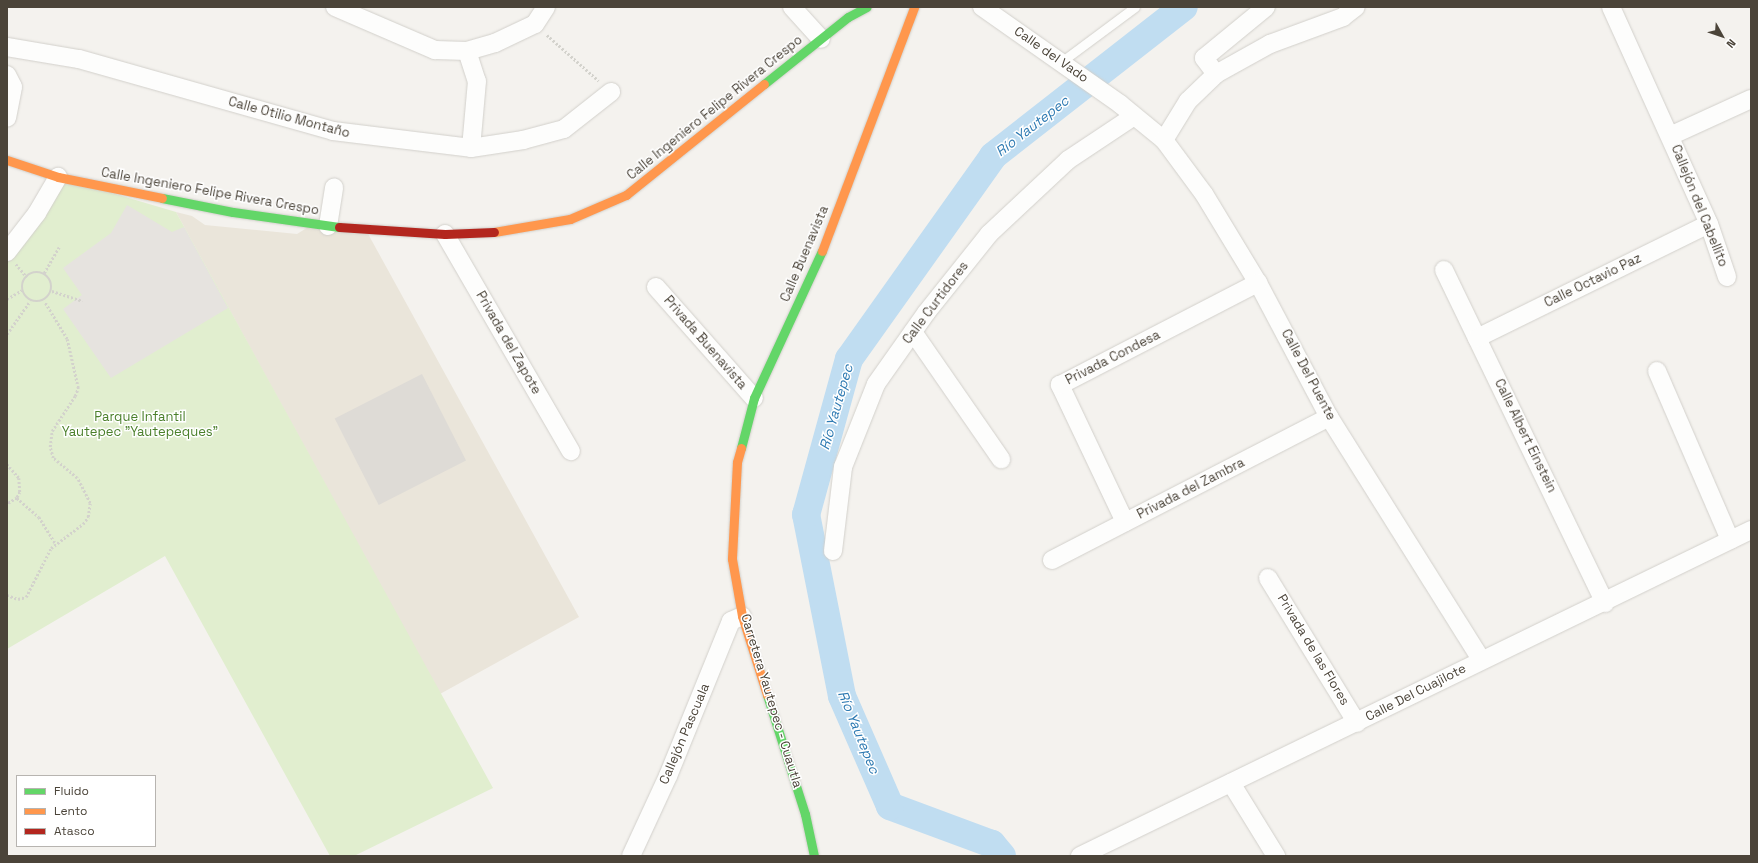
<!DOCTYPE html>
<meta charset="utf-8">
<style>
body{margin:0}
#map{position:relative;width:1758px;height:863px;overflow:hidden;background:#f4f2ee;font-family:"Space Grotesk",sans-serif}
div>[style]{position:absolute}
.education>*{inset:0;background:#eae5da}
.green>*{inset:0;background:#e1eecf}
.parking>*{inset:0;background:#e6e3df}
.river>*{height:28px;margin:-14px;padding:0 14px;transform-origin:14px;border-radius:14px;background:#c0ddf1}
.building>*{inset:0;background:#dedbd6;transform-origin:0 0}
.path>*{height:2.5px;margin-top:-1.25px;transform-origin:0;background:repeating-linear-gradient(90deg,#d3d2cc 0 2px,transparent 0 4px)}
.path>.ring{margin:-1.25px;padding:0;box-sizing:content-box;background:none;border:2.5px solid #d3d2cc;border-radius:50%}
.roads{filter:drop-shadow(0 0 1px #d2d0cb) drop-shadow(0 0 1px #d2d0cb)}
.lane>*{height:9px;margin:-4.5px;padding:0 4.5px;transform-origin:4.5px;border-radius:4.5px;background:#fdfdfc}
.street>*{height:18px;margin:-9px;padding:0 9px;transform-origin:9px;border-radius:9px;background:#fdfdfc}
.fast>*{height:9px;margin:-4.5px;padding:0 4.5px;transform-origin:4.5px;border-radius:4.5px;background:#63d668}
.slow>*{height:9px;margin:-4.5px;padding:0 4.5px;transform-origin:4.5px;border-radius:4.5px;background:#ff974d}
.jam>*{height:9px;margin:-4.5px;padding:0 4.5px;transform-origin:4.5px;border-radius:4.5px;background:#b3261e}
span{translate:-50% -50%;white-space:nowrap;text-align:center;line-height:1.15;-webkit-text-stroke:3px #fff;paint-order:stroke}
.street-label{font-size:13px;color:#4b4439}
.park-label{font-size:13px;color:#4a7f2a}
.water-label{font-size:14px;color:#2e7ab2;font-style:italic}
.frame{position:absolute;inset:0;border:8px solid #4b4439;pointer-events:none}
.legend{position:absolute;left:16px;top:775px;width:140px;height:72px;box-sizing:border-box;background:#fff;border:1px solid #b7b4b0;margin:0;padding:5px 7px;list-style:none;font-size:12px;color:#4b4439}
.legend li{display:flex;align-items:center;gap:8px;height:20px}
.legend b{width:20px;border:1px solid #b7b4b0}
.north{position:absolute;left:1702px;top:16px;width:40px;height:40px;-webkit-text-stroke:3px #fff;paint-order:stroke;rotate:130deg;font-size:11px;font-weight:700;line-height:16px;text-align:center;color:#4b4439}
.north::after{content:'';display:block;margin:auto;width:14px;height:18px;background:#4b4439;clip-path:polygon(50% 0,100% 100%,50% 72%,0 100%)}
</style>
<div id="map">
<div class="education">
<i style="clip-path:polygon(176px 212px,192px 216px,205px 225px,297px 234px,310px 226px,367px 232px,579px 617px,440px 694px)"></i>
</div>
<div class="green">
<i style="clip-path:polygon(58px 177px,176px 212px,493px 788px,354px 856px,330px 856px,165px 556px,7px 649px,7px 251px)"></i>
</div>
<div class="parking">
<i style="clip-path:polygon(127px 205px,172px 232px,184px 227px,228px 308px,111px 378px,63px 309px,82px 295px,63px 268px,111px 233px)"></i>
</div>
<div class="river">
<i style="left:1002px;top:856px;width:16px;rotate:-130deg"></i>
<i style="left:992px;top:844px;width:109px;rotate:-159.6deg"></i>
<i style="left:890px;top:806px;width:120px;rotate:-113.6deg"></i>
<i style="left:842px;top:696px;width:185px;rotate:-101.2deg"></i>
<i style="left:806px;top:515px;width:162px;rotate:-74.6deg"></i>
<i style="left:849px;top:359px;width:249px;rotate:-54.6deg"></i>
<i style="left:993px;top:156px;width:242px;rotate:-38deg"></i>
</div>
<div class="building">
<i style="left:422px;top:374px;width:97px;height:98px;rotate:63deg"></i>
</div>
<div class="path">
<i style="left:547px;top:35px;width:69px;rotate:41.5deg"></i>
<i style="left:16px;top:264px;width:17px;rotate:50deg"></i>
<i class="ring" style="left:22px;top:272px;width:27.5px;height:27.5px"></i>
<i style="left:44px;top:273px;width:30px;rotate:-60deg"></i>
<i style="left:52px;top:291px;width:32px;rotate:18deg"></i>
<i style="left:7px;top:299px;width:17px;rotate:-31deg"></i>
<i style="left:7px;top:334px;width:40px;rotate:-55.1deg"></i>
<i style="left:7px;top:464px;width:18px;rotate:49deg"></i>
<i style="left:19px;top:478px;width:14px;rotate:86deg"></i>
<i style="left:20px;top:492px;width:7px;rotate:117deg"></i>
<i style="left:17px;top:498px;width:12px;rotate:149deg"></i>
<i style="left:17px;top:498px;width:29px;rotate:41deg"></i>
<i style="left:39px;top:517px;width:32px;rotate:58deg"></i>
<i style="left:7px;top:595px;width:12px;rotate:20deg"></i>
<i style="left:18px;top:599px;width:8px;rotate:-14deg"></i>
<i style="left:26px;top:597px;width:55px;rotate:-63deg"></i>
<i style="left:51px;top:548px;width:40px;rotate:-37deg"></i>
<i style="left:83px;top:524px;width:9px;rotate:-54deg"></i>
<i style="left:88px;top:517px;width:14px;rotate:-82deg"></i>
<i style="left:90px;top:503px;width:28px;rotate:-117deg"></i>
<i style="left:77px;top:478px;width:31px;rotate:-140deg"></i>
<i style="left:53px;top:458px;width:11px;rotate:-105deg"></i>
<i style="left:50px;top:447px;width:16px;rotate:-83deg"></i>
<i style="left:52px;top:431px;width:42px;rotate:-56.7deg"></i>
<i style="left:75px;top:396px;width:9px;rotate:-69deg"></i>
<i style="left:78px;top:388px;width:50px;rotate:-102.7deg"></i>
<i style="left:67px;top:339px;width:44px;rotate:-121.2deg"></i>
</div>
<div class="roads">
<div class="lane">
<i style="left:1061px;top:62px;width:92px;rotate:-36.6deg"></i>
</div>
<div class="street">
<i style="left:335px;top:7px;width:109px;rotate:23.3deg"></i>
<i style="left:435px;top:50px;width:32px;rotate:2deg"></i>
<i style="left:467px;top:51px;width:29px;rotate:-16deg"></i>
<i style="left:495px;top:43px;width:44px;rotate:-25.4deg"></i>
<i style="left:535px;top:24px;width:20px;rotate:-57deg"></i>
<i style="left:792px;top:7px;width:43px;rotate:47.8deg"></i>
<i style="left:982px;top:7px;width:169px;rotate:35.1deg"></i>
<i style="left:1120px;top:104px;width:57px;rotate:39.3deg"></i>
<i style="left:1164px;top:140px;width:67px;rotate:53.5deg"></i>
<i style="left:1204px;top:194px;width:104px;rotate:58.8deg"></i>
<i style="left:1258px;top:283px;width:152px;rotate:62.1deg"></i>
<i style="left:1329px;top:417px;width:286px;rotate:57.9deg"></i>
<i style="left:1611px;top:7px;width:238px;rotate:65.7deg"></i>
<i style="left:1709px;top:224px;width:56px;rotate:71.2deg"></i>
<i style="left:7px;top:47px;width:73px;rotate:9.5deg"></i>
<i style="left:79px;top:59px;width:264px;rotate:15.8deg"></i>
<i style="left:333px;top:131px;width:139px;rotate:7deg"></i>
<i style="left:471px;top:148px;width:53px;rotate:-8.7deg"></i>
<i style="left:523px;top:140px;width:42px;rotate:-15deg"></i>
<i style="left:564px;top:129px;width:60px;rotate:-38.2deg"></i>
<i style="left:467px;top:51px;width:32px;rotate:72deg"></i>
<i style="left:477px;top:81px;width:67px;rotate:95.1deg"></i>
<i style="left:1216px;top:74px;width:20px;rotate:-127deg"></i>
<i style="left:1204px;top:58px;width:80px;rotate:-39.4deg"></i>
<i style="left:7px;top:75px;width:13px;rotate:63deg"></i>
<i style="left:13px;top:87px;width:31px;rotate:101deg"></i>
<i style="left:1670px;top:136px;width:89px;rotate:-24.6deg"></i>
<i style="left:1164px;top:140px;width:46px;rotate:-58.4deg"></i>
<i style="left:1188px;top:101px;width:39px;rotate:-44deg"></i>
<i style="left:1216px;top:74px;width:62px;rotate:-29.1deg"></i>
<i style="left:1270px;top:44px;width:78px;rotate:-20.3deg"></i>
<i style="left:1343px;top:17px;width:16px;rotate:-38deg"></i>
<i style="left:328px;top:226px;width:39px;rotate:-81deg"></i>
<i style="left:445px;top:234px;width:251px;rotate:59.9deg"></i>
<i style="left:7px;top:252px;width:49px;rotate:-52.4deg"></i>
<i style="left:37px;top:213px;width:42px;rotate:-59.7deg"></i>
<i style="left:1444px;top:270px;width:370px;rotate:64.2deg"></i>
<i style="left:656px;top:287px;width:148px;rotate:48.6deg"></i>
<i style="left:913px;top:332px;width:155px;rotate:55.3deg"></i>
<i style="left:1477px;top:338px;width:258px;rotate:-26.2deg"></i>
<i style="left:1657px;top:371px;width:184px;rotate:66.6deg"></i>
<i style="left:1125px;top:522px;width:152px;rotate:-115.4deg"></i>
<i style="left:1060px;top:385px;width:223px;rotate:-27.3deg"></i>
<i style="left:833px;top:551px;width:85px;rotate:-83.2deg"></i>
<i style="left:843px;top:467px;width:89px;rotate:-68.3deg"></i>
<i style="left:876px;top:384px;width:87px;rotate:-54.8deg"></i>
<i style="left:926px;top:313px;width:101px;rotate:-51.4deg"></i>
<i style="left:989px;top:234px;width:108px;rotate:-43.1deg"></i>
<i style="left:1068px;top:160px;width:79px;rotate:-33.7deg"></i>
<i style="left:1052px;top:560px;width:312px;rotate:-27.3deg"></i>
<i style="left:1268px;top:578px;width:170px;rotate:58.5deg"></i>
<i style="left:1231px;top:783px;width:86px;rotate:58.3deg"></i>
<i style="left:631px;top:856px;width:88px;rotate:-65.2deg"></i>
<i style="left:668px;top:776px;width:167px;rotate:-67.9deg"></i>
<i style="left:731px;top:621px;width:12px;rotate:-24deg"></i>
<i style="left:1080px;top:856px;width:746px;rotate:-25.91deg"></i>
</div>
<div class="fast">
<i style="left:764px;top:84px;width:107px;rotate:-38.6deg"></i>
<i style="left:848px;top:17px;width:21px;rotate:-28deg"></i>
<i style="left:162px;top:198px;width:72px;rotate:11.2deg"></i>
<i style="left:233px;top:212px;width:107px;rotate:8.1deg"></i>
<i style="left:741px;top:448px;width:52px;rotate:-75.4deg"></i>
<i style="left:754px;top:398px;width:162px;rotate:-65.2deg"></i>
<i style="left:767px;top:695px;width:125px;rotate:72.3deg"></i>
<i style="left:805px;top:814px;width:43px;rotate:77.9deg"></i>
</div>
<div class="slow">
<i style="left:7px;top:160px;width:54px;rotate:18.4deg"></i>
<i style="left:58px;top:177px;width:106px;rotate:11.4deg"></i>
<i style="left:494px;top:232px;width:77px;rotate:-9.7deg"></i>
<i style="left:570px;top:219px;width:61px;rotate:-23.2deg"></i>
<i style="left:626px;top:195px;width:177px;rotate:-38.8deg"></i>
<i style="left:822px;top:251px;width:261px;rotate:-69.3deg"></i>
<i style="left:741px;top:448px;width:15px;rotate:106deg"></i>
<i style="left:737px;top:462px;width:97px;rotate:93deg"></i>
<i style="left:732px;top:559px;width:58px;rotate:80deg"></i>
<i style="left:742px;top:616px;width:83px;rotate:72.4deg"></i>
</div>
<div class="jam">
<i style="left:339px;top:227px;width:106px;rotate:3.8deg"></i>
<i style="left:445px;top:234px;width:49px;rotate:-2.3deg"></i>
</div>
</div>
<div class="street-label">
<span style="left:1051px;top:55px;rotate:35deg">Calle del Vado</span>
<span style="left:715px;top:108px;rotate:-39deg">Calle Ingeniero Felipe Rivera Crespo</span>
<span style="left:289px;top:118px;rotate:15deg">Calle Otilio Montaño</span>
<span style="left:210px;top:192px;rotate:10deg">Calle Ingeniero Felipe Rivera Crespo</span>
<span style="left:1699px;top:206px;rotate:68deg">Callejón del Cabellito</span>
<span style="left:805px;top:254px;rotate:-67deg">Calle Buenavista</span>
<span style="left:1593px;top:281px;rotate:-26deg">Calle Octavio Paz</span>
<span style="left:936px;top:303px;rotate:-53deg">Calle Curtidores</span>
<span style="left:508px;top:343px;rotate:60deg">Privada del Zapote</span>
<span style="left:705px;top:343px;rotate:49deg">Privada Buenavista</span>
<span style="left:1113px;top:358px;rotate:-27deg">Privada Condesa</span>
<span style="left:1308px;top:375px;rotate:62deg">Calle Del Puente</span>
<span style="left:1525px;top:436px;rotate:64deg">Calle Albert Einstein</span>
<span style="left:1191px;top:489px;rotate:-27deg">Privada del Zambra</span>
<span style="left:1313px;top:650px;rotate:59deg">Privada de las Flores</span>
<span style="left:1416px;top:693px;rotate:-27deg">Calle Del Cuajilote</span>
<span style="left:771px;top:701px;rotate:73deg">Carretera Yautepec - Cuautla</span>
<span style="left:685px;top:734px;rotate:-67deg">Callejón Pascuala</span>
</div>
<div class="park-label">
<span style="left:140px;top:425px">Parque Infantil<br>Yautepec "Yautepeques"</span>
</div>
<div class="water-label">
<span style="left:1032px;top:126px;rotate:-38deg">Río Yautepec</span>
<span style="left:836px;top:407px;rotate:-74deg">Río Yautepec</span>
<span style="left:859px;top:732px;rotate:68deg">Río Yautepec</span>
</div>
<div class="frame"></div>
<ul class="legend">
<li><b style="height:5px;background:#63d668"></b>Fluido</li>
<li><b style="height:5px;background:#ff974d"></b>Lento</li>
<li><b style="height:5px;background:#b3261e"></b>Atasco</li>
</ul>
<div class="north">N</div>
</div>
